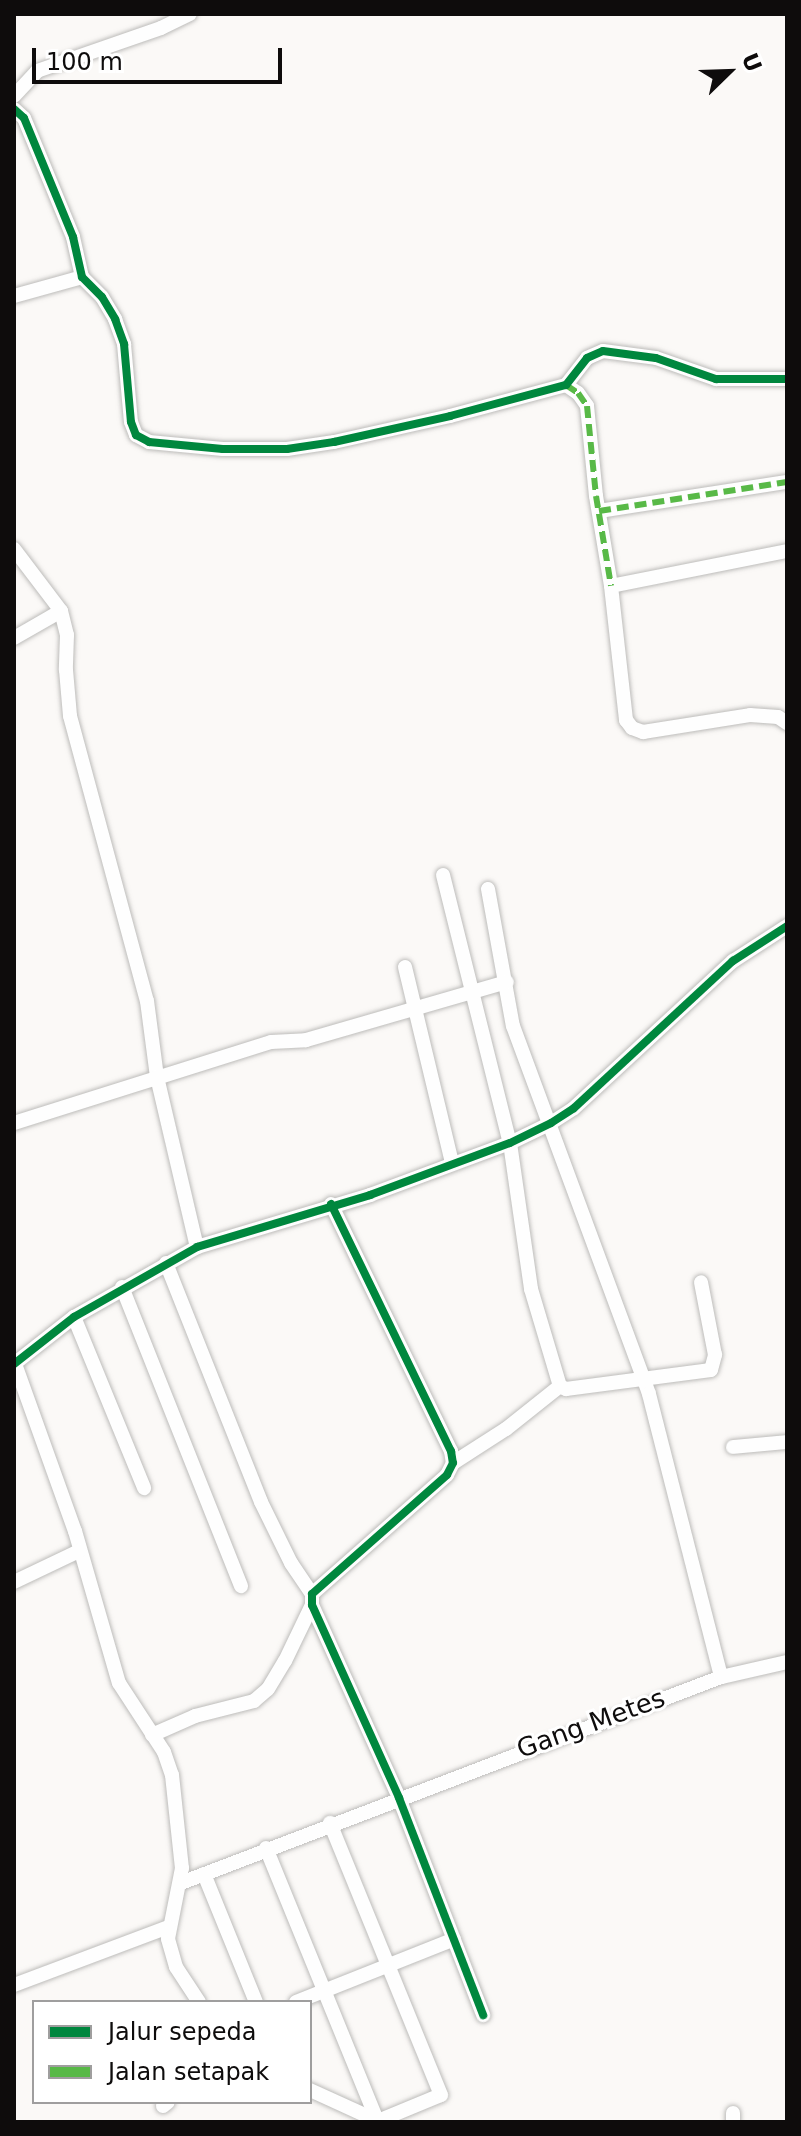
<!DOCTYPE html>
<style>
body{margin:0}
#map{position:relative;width:801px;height:2136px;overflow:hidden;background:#fbf9f7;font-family:"DejaVu Sans",sans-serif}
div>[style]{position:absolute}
.roads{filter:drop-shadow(0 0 2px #bdbcba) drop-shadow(0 0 2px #bdbcba)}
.street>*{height:14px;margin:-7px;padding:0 7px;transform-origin:7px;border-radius:7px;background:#fefefe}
.quiet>*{height:6px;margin-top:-3px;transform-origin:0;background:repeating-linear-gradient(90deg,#58b947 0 12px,transparent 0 18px)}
.cycleway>*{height:8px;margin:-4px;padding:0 4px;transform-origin:4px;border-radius:4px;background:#00873e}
span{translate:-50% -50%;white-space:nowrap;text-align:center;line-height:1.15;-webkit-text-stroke:6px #fff;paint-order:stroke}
.street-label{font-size:26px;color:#0e0c0c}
.frame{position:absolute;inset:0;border:16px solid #0e0c0c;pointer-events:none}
.legend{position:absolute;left:32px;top:2000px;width:280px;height:104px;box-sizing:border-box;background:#fff;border:2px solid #9f9e9e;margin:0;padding:10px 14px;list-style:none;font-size:24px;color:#0e0c0c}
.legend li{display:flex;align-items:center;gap:16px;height:40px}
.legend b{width:40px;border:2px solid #9f9e9e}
.north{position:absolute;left:689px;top:32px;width:80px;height:80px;-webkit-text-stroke:6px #fff;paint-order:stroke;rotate:67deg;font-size:22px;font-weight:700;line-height:32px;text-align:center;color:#0e0c0c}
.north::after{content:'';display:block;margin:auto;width:28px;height:36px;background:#0e0c0c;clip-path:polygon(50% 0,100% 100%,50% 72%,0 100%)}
.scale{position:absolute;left:32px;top:48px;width:250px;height:36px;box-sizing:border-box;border:4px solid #0e0c0c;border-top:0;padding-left:10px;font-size:24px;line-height:28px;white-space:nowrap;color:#0e0c0c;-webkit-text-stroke:6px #fff;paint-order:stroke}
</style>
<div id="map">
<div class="roads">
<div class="street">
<i style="left:14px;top:96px;width:34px;rotate:-47deg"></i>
<i style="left:37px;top:71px;width:131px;rotate:-19.1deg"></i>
<i style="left:161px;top:28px;width:32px;rotate:-26deg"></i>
<i style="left:14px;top:109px;width:13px;rotate:42deg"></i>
<i style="left:24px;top:118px;width:129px;rotate:67.6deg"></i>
<i style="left:73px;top:237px;width:41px;rotate:77.3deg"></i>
<i style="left:82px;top:277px;width:28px;rotate:45deg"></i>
<i style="left:102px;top:297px;width:26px;rotate:59deg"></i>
<i style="left:115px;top:319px;width:27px;rotate:70deg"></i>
<i style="left:124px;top:344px;width:78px;rotate:84.9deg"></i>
<i style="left:131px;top:422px;width:14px;rotate:69deg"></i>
<i style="left:136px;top:435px;width:15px;rotate:28deg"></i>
<i style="left:149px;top:442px;width:74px;rotate:5.4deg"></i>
<i style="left:223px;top:449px;width:64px"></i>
<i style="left:287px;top:449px;width:48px;rotate:-8.5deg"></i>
<i style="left:334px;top:442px;width:119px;rotate:-12.6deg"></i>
<i style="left:450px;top:416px;width:120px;rotate:-15deg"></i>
<i style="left:566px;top:385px;width:34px;rotate:-52deg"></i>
<i style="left:587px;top:358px;width:17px;rotate:-24deg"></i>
<i style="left:603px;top:351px;width:53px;rotate:7.5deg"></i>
<i style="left:656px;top:358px;width:64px;rotate:19.3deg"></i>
<i style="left:716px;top:379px;width:71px"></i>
<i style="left:14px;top:296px;width:71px;rotate:-15.6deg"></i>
<i style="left:566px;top:385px;width:14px;rotate:34deg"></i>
<i style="left:578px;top:393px;width:16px;rotate:55deg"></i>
<i style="left:587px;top:406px;width:90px;rotate:84.3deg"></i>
<i style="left:596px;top:496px;width:91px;rotate:80.5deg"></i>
<i style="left:599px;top:511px;width:190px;rotate:-8.8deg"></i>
<i style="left:14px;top:549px;width:78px;rotate:52.8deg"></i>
<i style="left:61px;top:611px;width:25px;rotate:76deg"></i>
<i style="left:67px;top:635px;width:35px;rotate:92deg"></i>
<i style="left:66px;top:670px;width:46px;rotate:85deg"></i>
<i style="left:70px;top:716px;width:295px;rotate:74.9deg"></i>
<i style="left:147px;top:1001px;width:77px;rotate:82.5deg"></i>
<i style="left:157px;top:1077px;width:175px;rotate:76.8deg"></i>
<i style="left:787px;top:551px;width:179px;rotate:168.8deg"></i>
<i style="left:611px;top:586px;width:135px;rotate:83.6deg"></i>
<i style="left:626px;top:720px;width:10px;rotate:53deg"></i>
<i style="left:632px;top:728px;width:12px;rotate:20deg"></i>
<i style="left:643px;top:732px;width:108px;rotate:-9deg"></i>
<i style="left:750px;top:715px;width:28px;rotate:4deg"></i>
<i style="left:778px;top:717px;width:11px;rotate:34deg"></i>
<i style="left:14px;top:638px;width:54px;rotate:-29.9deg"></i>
<i style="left:443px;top:875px;width:276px;rotate:76deg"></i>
<i style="left:510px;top:1143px;width:148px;rotate:81.8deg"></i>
<i style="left:531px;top:1289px;width:101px;rotate:73.4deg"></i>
<i style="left:560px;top:1386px;width:7px;rotate:27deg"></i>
<i style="left:566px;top:1389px;width:146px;rotate:-7.5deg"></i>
<i style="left:711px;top:1370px;width:16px;rotate:-75deg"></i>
<i style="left:715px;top:1355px;width:74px;rotate:-100.9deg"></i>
<i style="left:488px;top:889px;width:139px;rotate:79.7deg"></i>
<i style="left:513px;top:1026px;width:392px;rotate:69.7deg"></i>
<i style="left:649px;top:1394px;width:292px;rotate:75.7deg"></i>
<i style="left:405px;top:967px;width:202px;rotate:76.5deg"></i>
<i style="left:14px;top:1123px;width:269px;rotate:-17.5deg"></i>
<i style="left:271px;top:1042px;width:35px;rotate:-3deg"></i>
<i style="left:306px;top:1040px;width:209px;rotate:-16.1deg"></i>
<i style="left:331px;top:1204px;width:275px;rotate:64.1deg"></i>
<i style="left:451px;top:1451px;width:12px;rotate:81deg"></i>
<i style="left:453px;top:1463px;width:13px;rotate:117deg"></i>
<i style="left:447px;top:1475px;width:180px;rotate:138.6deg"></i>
<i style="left:312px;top:1594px;width:11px;rotate:90deg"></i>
<i style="left:312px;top:1605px;width:212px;rotate:65.7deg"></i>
<i style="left:399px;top:1798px;width:233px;rotate:68.8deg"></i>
<i style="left:166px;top:1263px;width:257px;rotate:68.3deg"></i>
<i style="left:261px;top:1502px;width:68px;rotate:63.8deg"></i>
<i style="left:291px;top:1563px;width:37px;rotate:56deg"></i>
<i style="left:122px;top:1287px;width:322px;rotate:68.3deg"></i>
<i style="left:74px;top:1317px;width:185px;rotate:67.7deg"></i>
<i style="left:14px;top:1361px;width:181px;rotate:70.3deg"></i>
<i style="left:75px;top:1531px;width:158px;rotate:73.9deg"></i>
<i style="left:119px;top:1683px;width:82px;rotate:56.9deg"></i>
<i style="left:164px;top:1752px;width:24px;rotate:71deg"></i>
<i style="left:172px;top:1775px;width:94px;rotate:83.9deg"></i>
<i style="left:182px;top:1868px;width:72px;rotate:101.2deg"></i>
<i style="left:168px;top:1939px;width:29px;rotate:74deg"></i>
<i style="left:176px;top:1967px;width:42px;rotate:56.7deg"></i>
<i style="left:14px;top:1364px;width:76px;rotate:-38.1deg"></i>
<i style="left:74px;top:1317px;width:142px;rotate:-29.6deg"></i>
<i style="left:197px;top:1247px;width:181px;rotate:-16.7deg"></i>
<i style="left:370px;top:1195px;width:149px;rotate:-20.4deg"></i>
<i style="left:510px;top:1143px;width:46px;rotate:-26deg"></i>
<i style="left:551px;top:1123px;width:27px;rotate:-33deg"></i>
<i style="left:574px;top:1108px;width:217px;rotate:-42.8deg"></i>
<i style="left:733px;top:961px;width:64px;rotate:-32.9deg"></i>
<i style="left:733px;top:1447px;width:54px;rotate:-5.3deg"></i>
<i style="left:453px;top:1463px;width:63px;rotate:-32.7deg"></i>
<i style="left:506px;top:1429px;width:69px;rotate:-38.5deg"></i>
<i style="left:14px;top:1582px;width:72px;rotate:-25.5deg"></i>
<i style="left:152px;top:1735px;width:47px;rotate:-23.8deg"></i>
<i style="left:195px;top:1716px;width:61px;rotate:-14.3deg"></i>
<i style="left:254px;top:1701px;width:18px;rotate:-41deg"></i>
<i style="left:268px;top:1689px;width:33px;rotate:-59deg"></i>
<i style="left:285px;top:1661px;width:62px;rotate:-64.3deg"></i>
<i style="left:266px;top:1848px;width:296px;rotate:67.8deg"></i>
<i style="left:204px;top:1874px;width:138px;rotate:67.9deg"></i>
<i style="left:181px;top:1883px;width:578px;rotate:-20.88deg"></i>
<i style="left:721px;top:1677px;width:68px;rotate:-12.8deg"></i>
<i style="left:14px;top:1985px;width:165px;rotate:-20.6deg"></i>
<i style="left:296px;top:2002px;width:170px;rotate:-21.7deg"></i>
<i style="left:310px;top:2090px;width:75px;rotate:24.5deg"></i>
<i style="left:378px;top:2121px;width:68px;rotate:-22.4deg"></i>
<i style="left:441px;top:2095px;width:294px;rotate:-112.2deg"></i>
<i style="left:163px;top:2106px;width:6px;rotate:-39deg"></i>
<i style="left:733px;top:2122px;width:9px;rotate:-90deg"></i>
</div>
</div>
<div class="quiet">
<i style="left:566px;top:385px;width:14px;rotate:34deg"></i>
<i style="left:578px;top:393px;width:16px;rotate:55deg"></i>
<i style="left:587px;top:406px;width:90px;rotate:84.3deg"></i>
<i style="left:596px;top:496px;width:91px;rotate:80.5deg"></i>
<i style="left:599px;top:511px;width:190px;rotate:-8.8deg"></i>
</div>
<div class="cycleway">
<i style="left:14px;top:109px;width:13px;rotate:42deg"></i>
<i style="left:24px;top:118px;width:129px;rotate:67.6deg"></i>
<i style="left:73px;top:237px;width:41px;rotate:77.3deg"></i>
<i style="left:82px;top:277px;width:28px;rotate:45deg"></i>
<i style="left:102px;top:297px;width:26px;rotate:59deg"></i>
<i style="left:115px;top:319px;width:27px;rotate:70deg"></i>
<i style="left:124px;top:344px;width:78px;rotate:84.9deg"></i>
<i style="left:131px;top:422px;width:14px;rotate:69deg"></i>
<i style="left:136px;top:435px;width:15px;rotate:28deg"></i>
<i style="left:149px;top:442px;width:74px;rotate:5.4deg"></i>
<i style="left:223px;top:449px;width:64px"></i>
<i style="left:287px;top:449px;width:48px;rotate:-8.5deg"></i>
<i style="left:334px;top:442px;width:119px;rotate:-12.6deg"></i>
<i style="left:450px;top:416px;width:120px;rotate:-15deg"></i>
<i style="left:566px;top:385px;width:34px;rotate:-52deg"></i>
<i style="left:587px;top:358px;width:17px;rotate:-24deg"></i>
<i style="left:603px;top:351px;width:53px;rotate:7.5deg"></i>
<i style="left:656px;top:358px;width:64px;rotate:19.3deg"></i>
<i style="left:716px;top:379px;width:71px"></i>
<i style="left:331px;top:1204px;width:275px;rotate:64.1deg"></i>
<i style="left:451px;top:1451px;width:12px;rotate:81deg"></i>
<i style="left:453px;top:1463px;width:13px;rotate:117deg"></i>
<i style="left:447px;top:1475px;width:180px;rotate:138.6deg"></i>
<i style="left:312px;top:1594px;width:11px;rotate:90deg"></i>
<i style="left:312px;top:1605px;width:212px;rotate:65.7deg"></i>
<i style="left:399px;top:1798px;width:233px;rotate:68.8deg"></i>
<i style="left:14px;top:1364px;width:76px;rotate:-38.1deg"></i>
<i style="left:74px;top:1317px;width:142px;rotate:-29.6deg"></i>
<i style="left:197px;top:1247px;width:181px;rotate:-16.7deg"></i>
<i style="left:370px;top:1195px;width:149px;rotate:-20.4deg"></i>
<i style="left:510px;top:1143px;width:46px;rotate:-26deg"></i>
<i style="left:551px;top:1123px;width:27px;rotate:-33deg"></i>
<i style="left:574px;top:1108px;width:217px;rotate:-42.8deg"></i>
<i style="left:733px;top:961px;width:64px;rotate:-32.9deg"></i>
</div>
<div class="street-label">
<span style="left:591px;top:1724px;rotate:-20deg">Gang Metes</span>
</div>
<div class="frame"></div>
<ul class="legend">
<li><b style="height:10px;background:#00873e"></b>Jalur sepeda</li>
<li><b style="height:10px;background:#58b947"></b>Jalan setapak</li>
</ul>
<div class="north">U</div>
<div class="scale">100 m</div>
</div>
